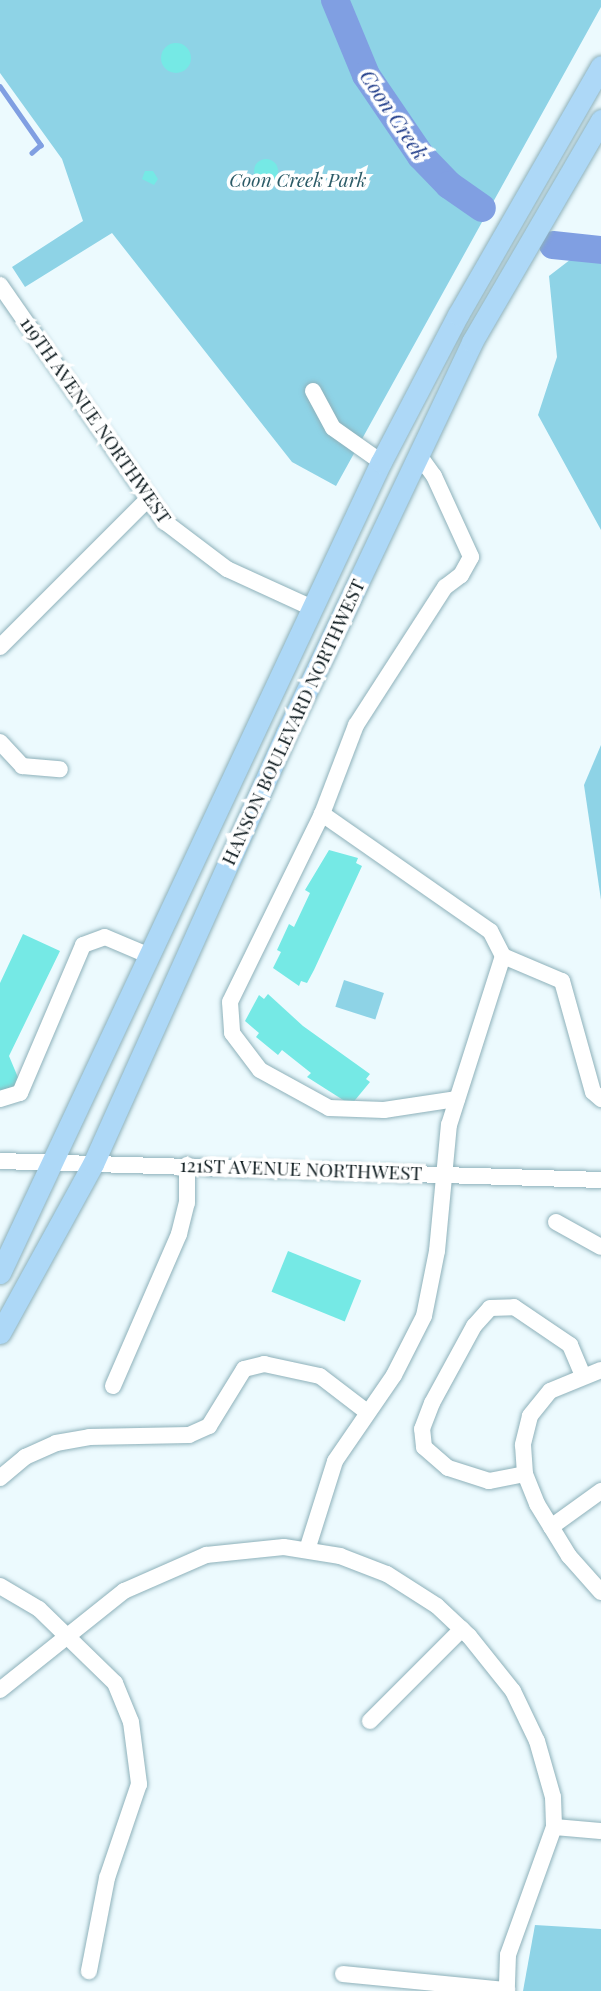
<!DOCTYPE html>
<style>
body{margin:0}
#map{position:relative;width:601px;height:1991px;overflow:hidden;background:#ecfafe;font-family:"Playfair Display",serif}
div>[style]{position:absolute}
.green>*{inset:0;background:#8ed3e6;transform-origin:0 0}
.stream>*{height:4.5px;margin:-2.25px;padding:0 2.25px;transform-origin:2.25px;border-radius:2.25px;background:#809fe2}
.river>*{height:28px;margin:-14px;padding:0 14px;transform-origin:14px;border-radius:14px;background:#809fe2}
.building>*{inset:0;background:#75e9e5;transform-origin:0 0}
.round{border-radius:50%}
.roads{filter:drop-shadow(0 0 2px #8eb1ba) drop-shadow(0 0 2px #8eb1ba)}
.minor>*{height:16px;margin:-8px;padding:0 8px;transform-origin:8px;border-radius:8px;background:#fff}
.major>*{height:21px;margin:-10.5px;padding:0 10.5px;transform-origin:10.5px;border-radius:10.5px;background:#add8f7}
span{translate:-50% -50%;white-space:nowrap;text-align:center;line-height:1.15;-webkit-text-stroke:7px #fff;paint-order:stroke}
.park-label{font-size:19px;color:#2c5b67;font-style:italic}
.street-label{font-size:19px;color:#0b181c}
.water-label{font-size:21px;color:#1d3a88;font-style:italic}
</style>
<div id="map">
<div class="green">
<i style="clip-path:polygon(0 0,601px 0,601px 7px,336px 486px,292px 462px,112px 233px,25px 287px,12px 267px,83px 221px,62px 159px,0 73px)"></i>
<i style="clip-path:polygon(601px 236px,601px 530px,538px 415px,557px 357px,549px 276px)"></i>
<i style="clip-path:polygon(601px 745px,601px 900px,584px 785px)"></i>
<i style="left:344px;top:980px;width:42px;height:28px;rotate:18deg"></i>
<i style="clip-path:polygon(535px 1925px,601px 1929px,601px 1991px,523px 1991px)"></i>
</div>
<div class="stream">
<i style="left:0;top:86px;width:72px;rotate:55.2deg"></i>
<i style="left:41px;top:145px;width:12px;rotate:138deg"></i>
</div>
<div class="river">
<i style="left:335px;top:0;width:81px;rotate:67.5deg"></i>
<i style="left:366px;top:75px;width:98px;rotate:55.8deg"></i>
<i style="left:421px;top:156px;width:40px;rotate:46deg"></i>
<i style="left:449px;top:185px;width:40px;rotate:34.9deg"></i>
<i style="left:553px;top:245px;width:48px;rotate:5.9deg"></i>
</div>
<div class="building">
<i class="round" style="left:161px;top:43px;width:30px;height:30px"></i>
<i class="round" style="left:254px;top:159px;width:24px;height:24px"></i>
<i style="clip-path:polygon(145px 171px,153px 171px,158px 179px,154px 185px,142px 179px)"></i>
<i style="clip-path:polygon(329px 850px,358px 858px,356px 863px,362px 866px,314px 970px,307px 983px,301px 981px,299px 986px,273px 968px,281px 952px,277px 950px,289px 924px,294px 927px,310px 893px,305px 890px)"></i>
<i style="clip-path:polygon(23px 934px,60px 951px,9px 1056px,22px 1087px,0 1094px,0 983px)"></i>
<i style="clip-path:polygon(268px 994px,303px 1026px,370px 1074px,366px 1079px,370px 1082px,351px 1105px,307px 1077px,311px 1073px,282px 1050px,278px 1055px,256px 1037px,259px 1033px,245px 1021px,259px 995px,264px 999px)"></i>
<i style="left:288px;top:1251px;width:79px;height:44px;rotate:22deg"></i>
</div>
<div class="roads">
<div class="minor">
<i style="left:0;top:285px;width:289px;rotate:55.2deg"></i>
<i style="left:165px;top:522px;width:78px;rotate:37.2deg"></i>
<i style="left:227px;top:569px;width:91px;rotate:24.6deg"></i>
<i style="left:313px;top:391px;width:42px;rotate:61.6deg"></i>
<i style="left:333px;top:428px;width:59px;rotate:35.3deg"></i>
<i style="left:418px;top:454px;width:27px;rotate:54deg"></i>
<i style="left:434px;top:476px;width:89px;rotate:65.4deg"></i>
<i style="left:471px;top:557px;width:21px;rotate:119deg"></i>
<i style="left:461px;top:575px;width:20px;rotate:143deg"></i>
<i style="left:445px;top:587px;width:164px;rotate:122.8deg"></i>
<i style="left:356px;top:725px;width:95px;rotate:110.9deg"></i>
<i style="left:322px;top:814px;width:209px;rotate:116.1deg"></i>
<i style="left:230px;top:1002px;width:31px;rotate:86deg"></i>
<i style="left:232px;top:1033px;width:46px;rotate:52.9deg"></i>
<i style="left:260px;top:1070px;width:79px;rotate:28.8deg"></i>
<i style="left:329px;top:1108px;width:55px;rotate:2.1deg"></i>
<i style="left:384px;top:1110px;width:74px;rotate:-8.6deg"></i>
<i style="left:0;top:647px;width:209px;rotate:-45deg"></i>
<i style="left:0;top:742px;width:33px;rotate:47deg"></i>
<i style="left:22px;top:766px;width:38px;rotate:5deg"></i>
<i style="left:503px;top:956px;width:64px;rotate:23deg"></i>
<i style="left:562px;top:981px;width:115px;rotate:74.4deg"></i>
<i style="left:593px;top:1092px;width:11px;rotate:41deg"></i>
<i style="left:0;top:1099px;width:21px;rotate:-17deg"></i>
<i style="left:20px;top:1093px;width:161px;rotate:-66.9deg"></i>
<i style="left:83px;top:945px;width:23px;rotate:-20deg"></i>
<i style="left:105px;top:937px;width:49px;rotate:22.9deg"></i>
<i style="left:0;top:1161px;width:601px;rotate:1.81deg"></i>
<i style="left:556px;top:1222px;width:51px;rotate:29.1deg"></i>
<i style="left:601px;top:1370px;width:55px;rotate:157.6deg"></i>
<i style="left:550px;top:1391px;width:32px;rotate:129deg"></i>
<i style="left:530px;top:1416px;width:30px;rotate:104deg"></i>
<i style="left:523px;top:1445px;width:29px;rotate:86deg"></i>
<i style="left:525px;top:1474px;width:32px;rotate:68deg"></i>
<i style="left:537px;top:1504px;width:61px;rotate:58.4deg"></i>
<i style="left:569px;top:1556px;width:48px;rotate:48.4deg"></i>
<i style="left:113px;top:1386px;width:166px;rotate:-66.5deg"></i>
<i style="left:179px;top:1234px;width:32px;rotate:-76deg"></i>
<i style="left:187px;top:1203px;width:38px;rotate:-90deg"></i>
<i style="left:525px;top:1474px;width:37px;rotate:169deg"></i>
<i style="left:489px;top:1481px;width:43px;rotate:-162.4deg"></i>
<i style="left:448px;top:1468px;width:32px;rotate:-139deg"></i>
<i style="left:424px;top:1447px;width:18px;rotate:-96deg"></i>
<i style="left:422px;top:1429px;width:28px;rotate:-69deg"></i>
<i style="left:432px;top:1403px;width:88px;rotate:-61.4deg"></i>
<i style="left:474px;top:1326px;width:24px;rotate:-48deg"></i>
<i style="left:490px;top:1308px;width:24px;rotate:-2deg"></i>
<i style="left:514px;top:1307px;width:68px;rotate:34.2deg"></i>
<i style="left:570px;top:1345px;width:34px;rotate:67deg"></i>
<i style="left:0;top:1478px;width:33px;rotate:-40deg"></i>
<i style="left:25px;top:1457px;width:34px;rotate:-24deg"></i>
<i style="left:56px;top:1443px;width:34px;rotate:-10deg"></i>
<i style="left:89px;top:1437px;width:100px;rotate:-1.1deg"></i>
<i style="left:189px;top:1435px;width:22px;rotate:-24deg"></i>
<i style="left:209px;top:1426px;width:67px;rotate:-58.4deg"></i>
<i style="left:244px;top:1369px;width:21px;rotate:-14deg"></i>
<i style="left:264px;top:1364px;width:57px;rotate:12.1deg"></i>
<i style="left:320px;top:1376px;width:59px;rotate:37.5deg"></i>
<i style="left:551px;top:1527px;width:62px;rotate:-35.8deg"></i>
<i style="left:307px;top:1550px;width:93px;rotate:-72.5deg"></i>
<i style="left:335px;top:1461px;width:104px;rotate:-55.5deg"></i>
<i style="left:394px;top:1375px;width:66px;rotate:-63deg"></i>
<i style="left:424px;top:1316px;width:66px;rotate:-78.7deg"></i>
<i style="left:437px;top:1251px;width:127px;rotate:-84.6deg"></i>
<i style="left:449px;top:1125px;width:177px;rotate:-72.3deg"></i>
<i style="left:503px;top:956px;width:28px;rotate:-117deg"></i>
<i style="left:490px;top:931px;width:205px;rotate:-145.1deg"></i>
<i style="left:0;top:1586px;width:45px;rotate:30.5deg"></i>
<i style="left:39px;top:1609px;width:106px;rotate:44.2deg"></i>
<i style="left:115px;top:1683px;width:42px;rotate:67.7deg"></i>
<i style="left:131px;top:1722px;width:63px;rotate:82.6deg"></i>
<i style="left:139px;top:1784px;width:99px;rotate:108.8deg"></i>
<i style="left:107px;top:1878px;width:95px;rotate:101deg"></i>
<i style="left:0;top:1690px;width:159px;rotate:-38.6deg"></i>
<i style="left:124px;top:1591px;width:90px;rotate:-23.7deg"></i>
<i style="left:206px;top:1555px;width:78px;rotate:-5.9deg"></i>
<i style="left:284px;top:1547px;width:57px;rotate:9.1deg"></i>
<i style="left:340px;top:1556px;width:50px;rotate:21deg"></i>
<i style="left:387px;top:1574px;width:59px;rotate:32.6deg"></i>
<i style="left:437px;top:1606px;width:44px;rotate:43.2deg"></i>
<i style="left:469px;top:1636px;width:70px;rotate:51.3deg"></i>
<i style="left:513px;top:1691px;width:55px;rotate:64.4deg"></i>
<i style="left:537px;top:1741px;width:58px;rotate:74.1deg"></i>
<i style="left:553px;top:1797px;width:30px;rotate:88deg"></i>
<i style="left:554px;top:1827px;width:136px;rotate:109.8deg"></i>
<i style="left:508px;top:1955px;width:36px;rotate:92deg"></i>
<i style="left:370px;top:1721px;width:130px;rotate:-45deg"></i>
<i style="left:554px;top:1827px;width:47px;rotate:4.9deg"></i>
<i style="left:343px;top:1974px;width:165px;rotate:5.6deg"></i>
</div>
<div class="major">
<i style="left:0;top:1273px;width:896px;rotate:-64.84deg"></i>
<i style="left:381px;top:462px;width:166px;rotate:-62.4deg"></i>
<i style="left:458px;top:315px;width:287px;rotate:-60.1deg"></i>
<i style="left:0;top:1333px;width:193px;rotate:-61.2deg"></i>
<i style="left:93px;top:1164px;width:474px;rotate:-65.8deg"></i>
<i style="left:287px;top:732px;width:432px;rotate:-64.6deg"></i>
<i style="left:472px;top:342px;width:257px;rotate:-59.8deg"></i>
</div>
</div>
<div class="park-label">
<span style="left:298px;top:180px">Coon Creek Park</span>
</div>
<div class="street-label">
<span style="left:96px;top:420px;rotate:55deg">119TH AVENUE NORTHWEST</span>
<span style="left:293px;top:722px;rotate:-65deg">HANSON BOULEVARD NORTHWEST</span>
<span style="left:301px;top:1169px;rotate:2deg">121ST AVENUE NORTHWEST</span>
</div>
<div class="water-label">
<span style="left:395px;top:114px;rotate:56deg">Coon Creek</span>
</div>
</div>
